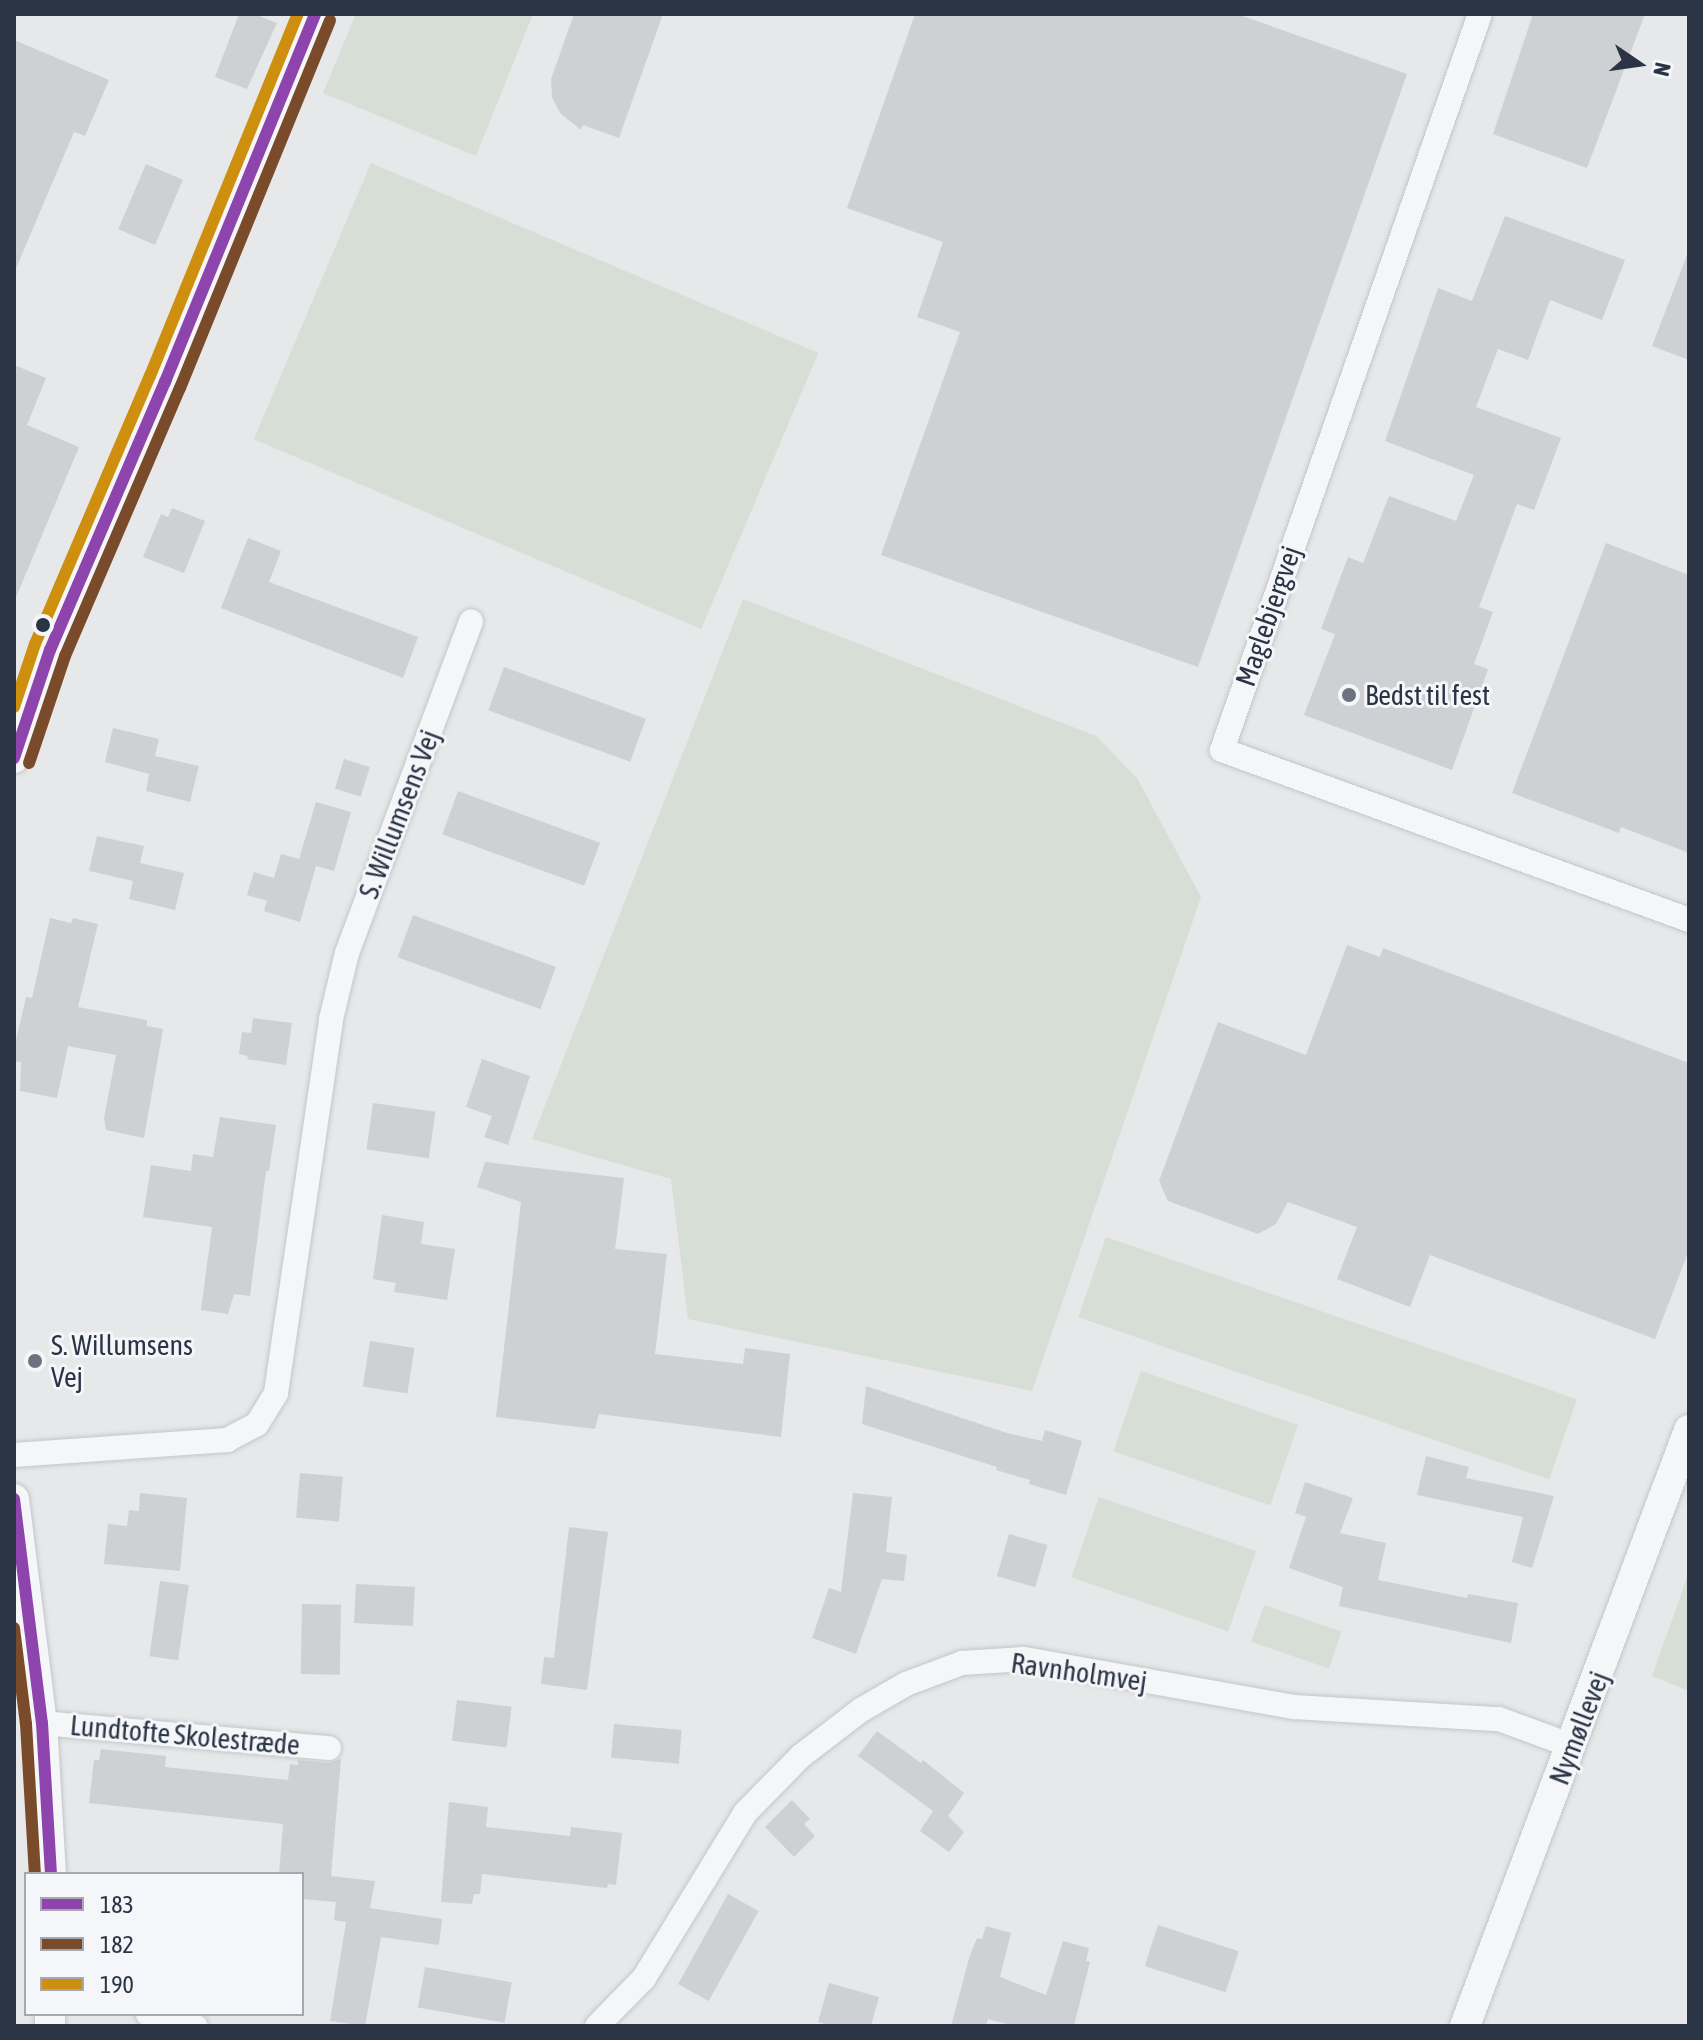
<!DOCTYPE html>
<meta charset="utf-8">
<style>
body{margin:0}
#map{position:relative;width:1703px;height:2040px;overflow:hidden;background:#e6e8ea;font-family:"Asap Condensed",sans-serif}
div>[style]{position:absolute}
.green>*{inset:0;background:#d6ded6;transform-origin:0 0}
.building>*{inset:0;background:#ced0d3;transform-origin:0 0}
.roads{filter:drop-shadow(0 0 2px #c4c6c8) drop-shadow(0 0 2px #c4c6c8)}
.minor>*{height:24px;margin:-12px;padding:0 12px;transform-origin:12px;border-radius:12px;background:#f5f6f7}
.tertiary>*{height:30px;margin:-15px;padding:0 15px;transform-origin:15px;border-radius:15px;background:#f5f6f7}
.bus-1>*{height:12px;margin:-6px;padding:0 6px;transform-origin:6px;border-radius:6px;background:#8e44ad}
.bus-2>*{height:12px;margin:-6px;padding:0 6px;transform-origin:6px;border-radius:6px;background:#7a4b2a}
.bus-3>*{height:12px;margin:-6px;padding:0 6px;transform-origin:6px;border-radius:6px;background:#ce8f0e}
.dots>*{width:22px;height:22px;translate:-50% -50%;box-sizing:border-box;border:4px solid #f4f6f9;border-radius:50%}
span{translate:-50% -50%;white-space:nowrap;text-align:center;line-height:1.15;-webkit-text-stroke:6px #f4f6f9;paint-order:stroke}
.street-label{font-size:28px;color:#2b3445}
.poi-label{font-size:28px;color:#2b3445}
.left{translate:0 -50%;text-align:left}
.frame{position:absolute;inset:0;border:16px solid #2b3445;pointer-events:none}
.legend{position:absolute;left:24px;top:1872px;width:280px;height:144px;box-sizing:border-box;background:#f4f6f9;border:2px solid #a4a8b1;margin:0;padding:10px 14px;list-style:none;font-size:24px;color:#2b3445}
.legend li{display:flex;align-items:center;gap:16px;height:40px}
.legend b{width:40px;border:2px solid #a4a8b1}
.north{position:absolute;left:1599px;top:24px;width:80px;height:80px;-webkit-text-stroke:6px #f4f6f9;paint-order:stroke;rotate:103deg;font-size:22px;font-weight:700;line-height:32px;text-align:center;color:#2b3445}
.north::after{content:'';display:block;margin:auto;width:28px;height:36px;background:#2b3445;clip-path:polygon(50% 0,100% 100%,50% 72%,0 100%)}
</style>
<div id="map">
<div class="green">
<i style="clip-path:polygon(356px 14px,533px 14px,476px 156px,323px 93px)"></i>
<i style="left:371px;top:163px;width:486px;height:300px;rotate:23deg"></i>
<i style="clip-path:polygon(743px 599px,1096px 736px,1137px 778px,1201px 897px,1032px 1391px,688px 1319px,671px 1179px,532px 1139px)"></i>
<i style="left:1106px;top:1237px;width:498px;height:85px;rotate:19deg"></i>
<i style="left:1141px;top:1371px;width:166px;height:85px;rotate:19deg"></i>
<i style="left:1099px;top:1497px;width:166px;height:85px;rotate:19deg"></i>
<i style="clip-path:polygon(1689px 1572px,1689px 1691px,1652px 1676px)"></i>
<i style="left:1264px;top:1605px;width:82px;height:39px;rotate:19deg"></i>
</div>
<div class="building">
<i style="clip-path:polygon(239px 14px,254px 14px,277px 23px,247px 89px,215px 77px)"></i>
<i style="clip-path:polygon(574px 14px,663px 14px,619px 138px,583px 125px,581px 130px,561px 114px,552px 98px,551px 79px)"></i>
<i style="clip-path:polygon(915px 14px,1237px 14px,1407px 74px,1198px 667px,881px 555px,960px 332px,917px 317px,943px 242px,847px 208px)"></i>
<i style="clip-path:polygon(1533px 14px,1645px 14px,1587px 168px,1493px 134px)"></i>
<i style="clip-path:polygon(14px 40px,109px 80px,85px 136px,74px 132px,14px 273px)"></i>
<i style="left:146px;top:164px;width:40px;height:71px;rotate:23deg"></i>
<i style="clip-path:polygon(1505px 216px,1625px 260px,1602px 320px,1550px 300px,1528px 360px,1498px 349px,1476px 407px,1561px 438px,1534px 510px,1517px 504px,1479px 607px,1493px 612px,1474px 664px,1488px 669px,1452px 770px,1304px 715px,1335px 634px,1321px 629px,1348px 557px,1363px 563px,1389px 496px,1456px 521px,1474px 475px,1385px 441px,1438px 288px,1472px 301px)"></i>
<i style="clip-path:polygon(1687px 255px,1689px 255px,1689px 360px,1652px 346px)"></i>
<i style="clip-path:polygon(14px 365px,46px 378px,27px 425px,79px 447px,14px 602px)"></i>
<i style="clip-path:polygon(172px 508px,205px 521px,184px 573px,143px 557px,161px 514px,168px 517px)"></i>
<i style="clip-path:polygon(248px 538px,281px 551px,269px 582px,418px 637px,403px 678px,221px 608px)"></i>
<i style="clip-path:polygon(1606px 543px,1689px 575px,1689px 853px,1621px 827px,1619px 833px,1512px 793px)"></i>
<i style="left:504px;top:667px;width:151px;height:46px;rotate:20deg"></i>
<i style="clip-path:polygon(113px 728px,159px 739px,155px 756px,199px 766px,190px 802px,146px 791px,149px 774px,105px 762px)"></i>
<i style="left:344px;top:759px;width:27px;height:31px;rotate:17deg"></i>
<i style="left:458px;top:791px;width:151px;height:46px;rotate:20deg"></i>
<i style="clip-path:polygon(316px 802px,351px 812px,334px 871px,316px 866px,300px 922px,264px 911px,267px 901px,247px 895px,254px 872px,274px 878px,281px 854px,299px 859px)"></i>
<i style="clip-path:polygon(97px 836px,144px 846px,140px 863px,184px 873px,175px 910px,129px 899px,133px 881px,89px 871px)"></i>
<i style="left:413px;top:915px;width:152px;height:45px;rotate:20deg"></i>
<i style="clip-path:polygon(50px 918px,71px 923px,73px 918px,98px 924px,78px 1007px,147px 1020px,147px 1026px,163px 1029px,144px 1138px,106px 1130px,104px 1118px,116px 1055px,68px 1046px,57px 1098px,20px 1091px,21px 1062px,14px 1061px,14px 1049px,26px 997px,32px 998px)"></i>
<i style="clip-path:polygon(1347px 945px,1380px 957px,1383px 948px,1689px 1063px,1689px 1250px,1655px 1339px,1430px 1255px,1410px 1307px,1337px 1279px,1357px 1227px,1288px 1202px,1276px 1224px,1258px 1234px,1168px 1201px,1159px 1181px,1218px 1022px,1306px 1055px)"></i>
<i style="clip-path:polygon(253px 1018px,292px 1023px,286px 1065px,247px 1059px,248px 1056px,239px 1054px,242px 1032px,251px 1033px)"></i>
<i style="clip-path:polygon(482px 1059px,530px 1076px,508px 1145px,484px 1137px,492px 1116px,466px 1107px)"></i>
<i style="left:373px;top:1103px;width:63px;height:47px;rotate:8deg"></i>
<i style="clip-path:polygon(220px 1117px,276px 1125px,269px 1171px,266px 1171px,250px 1296px,234px 1294px,228px 1314px,201px 1310px,212px 1227px,143px 1217px,151px 1165px,191px 1171px,193px 1154px,213px 1157px)"></i>
<i style="clip-path:polygon(485px 1162px,624px 1178px,615px 1249px,667px 1254px,655px 1354px,743px 1364px,745px 1348px,790px 1354px,781px 1437px,599px 1414px,595px 1429px,496px 1417px,521px 1202px,477px 1187px)"></i>
<i style="clip-path:polygon(382px 1215px,424px 1222px,421px 1244px,455px 1249px,447px 1300px,394px 1292px,396px 1283px,373px 1279px)"></i>
<i style="left:370px;top:1341px;width:45px;height:46px;rotate:9deg"></i>
<i style="clip-path:polygon(866px 1386px,1007px 1433px,1042px 1441px,1045px 1430px,1082px 1441px,1066px 1495px,1029px 1484px,1030px 1480px,996px 1470px,997px 1467px,862px 1424px)"></i>
<i style="clip-path:polygon(1426px 1456px,1469px 1467px,1466px 1478px,1554px 1496px,1532px 1568px,1512px 1562px,1523px 1517px,1417px 1495px)"></i>
<i style="left:300px;top:1473px;width:43px;height:45px;rotate:5deg"></i>
<i style="clip-path:polygon(1305px 1482px,1353px 1498px,1340px 1533px,1386px 1543px,1378px 1580px,1467px 1598px,1468px 1594px,1518px 1603px,1511px 1643px,1339px 1606px,1343px 1587px,1289px 1568px,1306px 1517px,1295px 1513px)"></i>
<i style="clip-path:polygon(140px 1493px,187px 1498px,180px 1571px,104px 1564px,108px 1524px,127px 1526px,129px 1510px,139px 1511px)"></i>
<i style="clip-path:polygon(853px 1493px,892px 1497px,886px 1552px,907px 1555px,904px 1581px,882px 1579px,856px 1654px,812px 1638px,829px 1588px,841px 1592px)"></i>
<i style="clip-path:polygon(569px 1527px,608px 1532px,587px 1690px,541px 1684px,544px 1657px,554px 1658px)"></i>
<i style="left:1009px;top:1534px;width:40px;height:44px;rotate:16deg"></i>
<i style="left:160px;top:1581px;width:29px;height:76px;rotate:8deg"></i>
<i style="left:356px;top:1584px;width:59px;height:39px;rotate:3deg"></i>
<i style="left:302px;top:1604px;width:39px;height:70px;rotate:1deg"></i>
<i style="left:457px;top:1700px;width:55px;height:41px;rotate:7deg"></i>
<i style="left:614px;top:1724px;width:68px;height:34px;rotate:5deg"></i>
<i style="clip-path:polygon(877px 1731px,921px 1763px,923px 1760px,964px 1793px,948px 1816px,964px 1832px,949px 1852px,920px 1831px,933px 1811px,858px 1756px)"></i>
<i style="clip-path:polygon(101px 1749px,166px 1756px,165px 1767px,288px 1780px,290px 1764px,298px 1765px,298px 1760px,328px 1763px,341px 1759px,331px 1876px,375px 1881px,370px 1908px,442px 1919px,439px 1945px,381px 1937px,365px 2026px,330px 2021px,346px 1922px,334px 1920px,336px 1902px,302px 1899px,302px 1874px,279px 1874px,283px 1824px,89px 1803px,94px 1760px,99px 1760px)"></i>
<i style="clip-path:polygon(792px 1800px,810px 1819px,804px 1824px,815px 1836px,794px 1857px,765px 1827px)"></i>
<i style="clip-path:polygon(449px 1802px,488px 1807px,486px 1827px,570px 1836px,571px 1827px,622px 1833px,616px 1885px,608px 1884px,607px 1888px,482px 1874px,480px 1894px,474px 1894px,472px 1904px,441px 1902px)"></i>
<i style="left:728px;top:1894px;width:35px;height:103px;rotate:29deg"></i>
<i style="left:1158px;top:1925px;width:85px;height:43px;rotate:18deg"></i>
<i style="clip-path:polygon(986px 1926px,1011px 1933px,1000px 1977px,1046px 1995px,1063px 1941px,1089px 1948px,1086px 1961px,1090px 1962px,1074px 2026px,1014px 2026px,988px 2019px,986px 2026px,951px 2026px,970px 1955px,977px 1938px,982px 1939px)"></i>
<i style="left:425px;top:1967px;width:88px;height:41px;rotate:10deg"></i>
<i style="clip-path:polygon(829px 1983px,879px 1997px,871px 2026px,833px 2026px,818px 2022px)"></i>
</div>
<div class="roads">
<div class="minor">
<i style="left:1480px;top:14px;width:780px;rotate:109.32deg"></i>
<i style="left:1222px;top:750px;width:497px;rotate:20deg"></i>
<i style="left:14px;top:1455px;width:214px;rotate:-4deg"></i>
<i style="left:227px;top:1440px;width:34px;rotate:-28deg"></i>
<i style="left:257px;top:1424px;width:36px;rotate:-58deg"></i>
<i style="left:276px;top:1393px;width:378px;rotate:-81.6deg"></i>
<i style="left:331px;top:1019px;width:68px;rotate:-76.4deg"></i>
<i style="left:347px;top:953px;width:354px;rotate:-69.5deg"></i>
<i style="left:42px;top:1723px;width:288px;rotate:5deg"></i>
<i style="left:148px;top:2014px;width:49px;rotate:14.3deg"></i>
<i style="left:597px;top:2026px;width:67px;rotate:-45.6deg"></i>
<i style="left:644px;top:1978px;width:193px;rotate:-58.5deg"></i>
<i style="left:745px;top:1813px;width:80px;rotate:-45.5deg"></i>
<i style="left:801px;top:1756px;width:76px;rotate:-37.5deg"></i>
<i style="left:861px;top:1710px;width:52px;rotate:-30deg"></i>
<i style="left:906px;top:1684px;width:60px;rotate:-20.6deg"></i>
<i style="left:962px;top:1663px;width:62px;rotate:-3.7deg"></i>
<i style="left:1024px;top:1659px;width:274px;rotate:10.1deg"></i>
<i style="left:1294px;top:1707px;width:205px;rotate:3.4deg"></i>
<i style="left:1499px;top:1719px;width:78px;rotate:20.3deg"></i>
</div>
<div class="tertiary">
<i style="left:14px;top:758px;width:114px;rotate:-71.6deg"></i>
<i style="left:50px;top:650px;width:292px;rotate:-66.8deg"></i>
<i style="left:165px;top:382px;width:397px;rotate:-67.8deg"></i>
<i style="left:14px;top:1499px;width:226px;rotate:82.9deg"></i>
<i style="left:42px;top:1723px;width:151px;rotate:86.6deg"></i>
<i style="left:50px;top:2026px;width:12px;rotate:-90deg"></i>
<i style="left:1465px;top:2026px;width:637px;rotate:-69.4deg"></i>
</div>
</div>
<div class="bus-1">
<i style="left:14px;top:758px;width:114px;rotate:-71.6deg"></i>
<i style="left:50px;top:650px;width:292px;rotate:-66.8deg"></i>
<i style="left:165px;top:382px;width:397px;rotate:-67.8deg"></i>
<i style="left:14px;top:1499px;width:226px;rotate:82.9deg"></i>
<i style="left:42px;top:1723px;width:151px;rotate:86.6deg"></i>
</div>
<div class="bus-2">
<i style="left:29px;top:763px;width:113px;rotate:-71.4deg"></i>
<i style="left:65px;top:656px;width:292px;rotate:-66.8deg"></i>
<i style="left:180px;top:388px;width:397px;rotate:-67.8deg"></i>
<i style="left:14px;top:1628px;width:97px;rotate:82.9deg"></i>
<i style="left:26px;top:1724px;width:150px;rotate:86.6deg"></i>
</div>
<div class="bus-3">
<i style="left:14px;top:707px;width:66px;rotate:-71.6deg"></i>
<i style="left:35px;top:644px;width:292px;rotate:-66.8deg"></i>
<i style="left:150px;top:376px;width:391px;rotate:-67.8deg"></i>
</div>
<div class="dots">
<i style="left:43px;top:625px;background:#2b3445"></i>
<i style="left:1349px;top:695px;background:#6c737f"></i>
<i style="left:35px;top:1361px;background:#6c737f"></i>
</div>
<div class="street-label">
<span style="left:1268px;top:616px;rotate:-71deg">Maglebjergvej</span>
<span style="left:399px;top:814px;rotate:-69deg">S. Willumsens Vej</span>
<span style="left:1079px;top:1672px;rotate:8deg">Ravnholmvej</span>
<span style="left:1579px;top:1728px;rotate:-69deg">Nymøllevej</span>
<span style="left:185px;top:1735px;rotate:5deg">Lundtofte Skolestræde</span>
</div>
<div class="poi-label">
<span class="left" style="left:1365px;top:695px">Bedst til fest</span>
<span class="left" style="left:51px;top:1361px">S. Willumsens<br>Vej</span>
</div>
<div class="frame"></div>
<ul class="legend">
<li><b style="height:10px;background:#8e44ad"></b>183</li>
<li><b style="height:10px;background:#7a4b2a"></b>182</li>
<li><b style="height:10px;background:#ce8f0e"></b>190</li>
</ul>
<div class="north">N</div>
</div>
